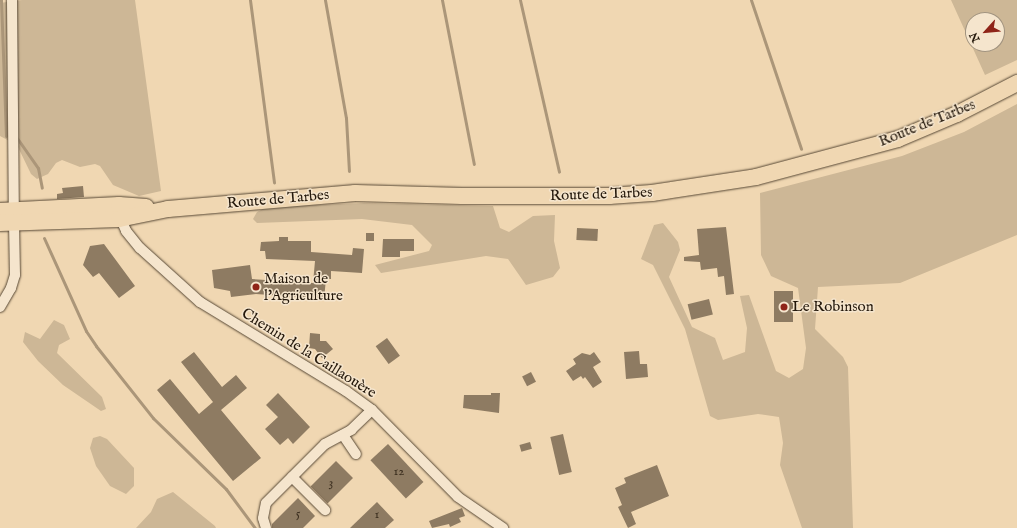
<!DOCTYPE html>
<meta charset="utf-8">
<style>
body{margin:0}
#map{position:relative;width:1017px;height:528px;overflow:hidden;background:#f0d7b2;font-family:"IM FELL English",serif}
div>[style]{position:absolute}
.green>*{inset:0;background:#cdb796}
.stream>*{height:3px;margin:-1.5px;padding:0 1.5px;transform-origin:1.5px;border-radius:1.5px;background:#ab9679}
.building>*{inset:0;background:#8e7b62;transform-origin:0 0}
.roads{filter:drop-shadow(0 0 1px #574835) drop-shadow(0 0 1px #574835)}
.minor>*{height:10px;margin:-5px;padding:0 5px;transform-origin:5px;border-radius:5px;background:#f5e5cd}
.primary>*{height:16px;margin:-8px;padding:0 8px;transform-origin:8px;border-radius:8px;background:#f0d7b2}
.dots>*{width:11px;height:11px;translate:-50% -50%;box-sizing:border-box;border:2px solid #f5e5cd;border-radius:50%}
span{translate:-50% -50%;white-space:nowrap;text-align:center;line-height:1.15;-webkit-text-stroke:3px #f5e5cd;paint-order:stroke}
.number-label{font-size:13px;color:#3e3121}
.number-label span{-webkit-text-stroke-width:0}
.street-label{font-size:15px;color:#24180b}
.poi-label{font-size:15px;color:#24180b}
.left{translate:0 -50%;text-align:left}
.north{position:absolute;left:965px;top:12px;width:40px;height:40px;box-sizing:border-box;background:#f5e5cd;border:1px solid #a1937f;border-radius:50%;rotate:243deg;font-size:11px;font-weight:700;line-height:16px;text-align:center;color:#24180b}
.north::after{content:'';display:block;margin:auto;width:14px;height:18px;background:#8f2418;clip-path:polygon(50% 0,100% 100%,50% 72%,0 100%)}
</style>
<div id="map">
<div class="green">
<i style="clip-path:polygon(22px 0,135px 0,161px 191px,139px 196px,113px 185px,100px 166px,95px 164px,80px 167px,62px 160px,56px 163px,48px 174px,37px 179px,31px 174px,17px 145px,0 136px,0 3px)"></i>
<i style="clip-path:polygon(evenodd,951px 0,1017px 0,1017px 60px,985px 75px,951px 0,973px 20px,997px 20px,997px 44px,973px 44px,973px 20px)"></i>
<i style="clip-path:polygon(1017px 104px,1017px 235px,900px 283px,818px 287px,815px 329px,843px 357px,848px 367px,853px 528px,802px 528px,780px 465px,783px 443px,779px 417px,758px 414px,718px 420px,710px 416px,685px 329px,653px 265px,641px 259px,654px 225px,663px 223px,678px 242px,680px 250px,669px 277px,692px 327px,715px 338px,723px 360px,745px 352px,747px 328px,740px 296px,749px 295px,776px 371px,789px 378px,803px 369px,806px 348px,798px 288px,771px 276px,761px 255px,760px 193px,902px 156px,964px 132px)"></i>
<i style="clip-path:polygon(364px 203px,493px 206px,500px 228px,509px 232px,533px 216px,555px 215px,554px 241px,560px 268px,553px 277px,526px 285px,508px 259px,486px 256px,381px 273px,375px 265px,429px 251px,432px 245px,412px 225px,362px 219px,257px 223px,253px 219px,257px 212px,267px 207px)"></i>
<i style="clip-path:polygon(54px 320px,64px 325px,70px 339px,59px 345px,57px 353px,102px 397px,106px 409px,101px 411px,63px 385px,38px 361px,23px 342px,25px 332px,40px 339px)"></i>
<i style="clip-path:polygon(100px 436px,107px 439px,134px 468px,134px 486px,126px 494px,110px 486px,96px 466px,90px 448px,93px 438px)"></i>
<i style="clip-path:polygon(173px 492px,215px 526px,216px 528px,136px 528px,151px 512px,157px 499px)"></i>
</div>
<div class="stream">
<i style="left:1px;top:0;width:136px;rotate:87.9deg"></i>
<i style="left:250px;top:0;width:184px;rotate:82.5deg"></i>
<i style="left:325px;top:0;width:120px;rotate:79.9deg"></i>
<i style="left:346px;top:118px;width:53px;rotate:86.8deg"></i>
<i style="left:442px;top:0;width:167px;rotate:79deg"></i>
<i style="left:520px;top:0;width:176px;rotate:77.2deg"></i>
<i style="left:751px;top:0;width:157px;rotate:71.4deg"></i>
<i style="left:17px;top:138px;width:37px;rotate:55deg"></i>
<i style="left:38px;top:168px;width:20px;rotate:79deg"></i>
<i style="left:44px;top:238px;width:102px;rotate:65.7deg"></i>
<i style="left:86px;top:331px;width:18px;rotate:56deg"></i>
<i style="left:96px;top:346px;width:92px;rotate:51.6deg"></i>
<i style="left:153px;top:418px;width:102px;rotate:44.2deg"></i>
<i style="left:226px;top:489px;width:49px;rotate:53.4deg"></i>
</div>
<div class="building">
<i style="clip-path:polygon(83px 186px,84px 197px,57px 199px,57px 194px,63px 193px,62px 188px)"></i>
<i style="clip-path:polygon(726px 227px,734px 294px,726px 295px,724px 276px,718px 277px,717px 268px,701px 270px,700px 262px,684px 261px,684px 257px,699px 255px,697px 229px)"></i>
<i style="left:577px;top:228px;width:21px;height:12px;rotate:3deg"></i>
<i style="left:366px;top:233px;width:8px;height:8px"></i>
<i style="clip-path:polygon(279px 237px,288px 237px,288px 241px,311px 241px,311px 252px,352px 255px,353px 248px,364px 249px,362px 273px,331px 271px,331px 279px,326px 279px,324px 299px,256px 294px,231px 297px,230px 291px,214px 288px,212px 270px,250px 265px,252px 279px,313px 283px,315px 261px,266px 259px,265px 251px,260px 251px,261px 242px,279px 241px)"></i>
<i style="clip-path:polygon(383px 239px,414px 239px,414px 251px,400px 251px,400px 257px,382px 257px)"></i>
<i style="clip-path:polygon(104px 244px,135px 286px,119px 298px,99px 273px,93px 277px,83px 265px,90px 246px)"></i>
<i style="left:774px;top:291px;width:19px;height:31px"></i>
<i style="left:709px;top:299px;width:16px;height:22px;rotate:76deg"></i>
<i style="clip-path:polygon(310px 333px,320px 334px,320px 341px,326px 341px,333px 349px,322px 358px,315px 349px,309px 348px)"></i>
<i style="left:387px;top:338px;width:22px;height:14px;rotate:54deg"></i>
<i style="clip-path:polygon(639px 351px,640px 364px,647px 364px,648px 377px,626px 379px,624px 352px)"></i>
<i style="clip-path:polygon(194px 352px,222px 387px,236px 375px,247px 388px,221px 410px,261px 458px,233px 481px,157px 390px,170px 379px,199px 414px,213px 402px,181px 362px)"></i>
<i style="clip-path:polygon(594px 352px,601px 362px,593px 367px,602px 382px,593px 388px,585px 377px,583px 379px,581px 376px,573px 381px,566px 371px,576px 364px,573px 359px,582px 353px,590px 355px)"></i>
<i style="left:531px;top:372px;width:11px;height:10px;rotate:63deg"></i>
<i style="clip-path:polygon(278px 393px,310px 427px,293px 444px,288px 438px,280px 445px,265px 429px,278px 417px,266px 405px)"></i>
<i style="clip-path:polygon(491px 393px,500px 393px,499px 413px,463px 408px,464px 395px,491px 395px)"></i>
<i style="left:563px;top:434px;width:39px;height:13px;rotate:77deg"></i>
<i style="left:530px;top:442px;width:7px;height:11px;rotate:74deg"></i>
<i style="left:388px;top:444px;width:52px;height:24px;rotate:47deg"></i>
<i style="left:336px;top:461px;width:24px;height:36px;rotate:45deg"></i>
<i style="clip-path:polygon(657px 465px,669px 496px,631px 512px,636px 524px,628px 528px,618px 507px,622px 505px,615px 488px,626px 483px,624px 478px)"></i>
<i style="clip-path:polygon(298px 498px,315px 516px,303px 528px,272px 528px,272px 524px)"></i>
<i style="clip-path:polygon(377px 502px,394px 520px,385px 528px,350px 528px)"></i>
<i style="clip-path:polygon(462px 508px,465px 516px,459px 518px,461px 522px,450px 527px,449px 524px,432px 528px,429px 521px)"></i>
</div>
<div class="roads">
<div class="minor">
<i style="left:12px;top:0;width:211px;rotate:89.5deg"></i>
<i style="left:119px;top:215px;width:17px;rotate:66deg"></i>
<i style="left:126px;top:231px;width:22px;rotate:51deg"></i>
<i style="left:140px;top:248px;width:81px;rotate:42deg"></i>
<i style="left:200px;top:302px;width:171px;rotate:31.4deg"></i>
<i style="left:346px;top:391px;width:32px;rotate:36deg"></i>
<i style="left:372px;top:410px;width:122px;rotate:45.3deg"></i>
<i style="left:458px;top:497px;width:55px;rotate:34.6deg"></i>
<i style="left:0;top:307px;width:22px;rotate:-60deg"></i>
<i style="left:11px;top:288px;width:14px;rotate:-73deg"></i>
<i style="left:15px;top:275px;width:51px;rotate:-91.1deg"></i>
<i style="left:343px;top:435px;width:23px;rotate:56deg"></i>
<i style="left:292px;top:477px;width:47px;rotate:45deg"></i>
<i style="left:266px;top:528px;width:10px;rotate:-107deg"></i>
<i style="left:263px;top:518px;width:15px;rotate:-79deg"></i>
<i style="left:266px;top:503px;width:83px;rotate:-45deg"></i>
<i style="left:325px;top:444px;width:30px;rotate:-28deg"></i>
<i style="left:351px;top:430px;width:29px;rotate:-44deg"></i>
</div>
<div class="primary">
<i style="left:0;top:211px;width:119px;rotate:-2.9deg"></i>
<i style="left:119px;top:205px;width:27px;rotate:4deg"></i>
<i style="left:0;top:223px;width:119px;rotate:-1.9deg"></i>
<i style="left:119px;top:219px;width:50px;rotate:-11.5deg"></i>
<i style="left:168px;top:209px;width:188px;rotate:-4.9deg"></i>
<i style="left:355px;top:193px;width:107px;rotate:1.6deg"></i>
<i style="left:462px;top:196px;width:147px"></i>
<i style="left:609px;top:196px;width:43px;rotate:-4deg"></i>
<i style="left:652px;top:193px;width:105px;rotate:-8.7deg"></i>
<i style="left:756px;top:177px;width:147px;rotate:-15deg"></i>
<i style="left:898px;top:139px;width:64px;rotate:-23deg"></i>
<i style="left:957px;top:114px;width:68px;rotate:-27.3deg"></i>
</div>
</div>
<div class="dots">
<i style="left:256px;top:287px;background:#8f2418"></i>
<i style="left:784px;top:307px;background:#8f2418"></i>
</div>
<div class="number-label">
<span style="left:399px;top:472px">12</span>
<span style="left:331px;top:483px">3</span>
<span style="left:298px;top:514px">5</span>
<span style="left:377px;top:515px">1</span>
</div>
<div class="street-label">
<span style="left:927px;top:123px;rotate:-22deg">Route de Tarbes</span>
<span style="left:601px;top:194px;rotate:-2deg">Route de Tarbes</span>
<span style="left:278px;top:199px;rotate:-5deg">Route de Tarbes</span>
<span style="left:309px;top:353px;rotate:32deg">Chemin de la Caillaouère</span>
</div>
<div class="poi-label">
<span class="left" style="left:264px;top:287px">Maison de<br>l'Agriculture</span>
<span class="left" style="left:792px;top:307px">Le Robinson</span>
</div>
<div class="north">N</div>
</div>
